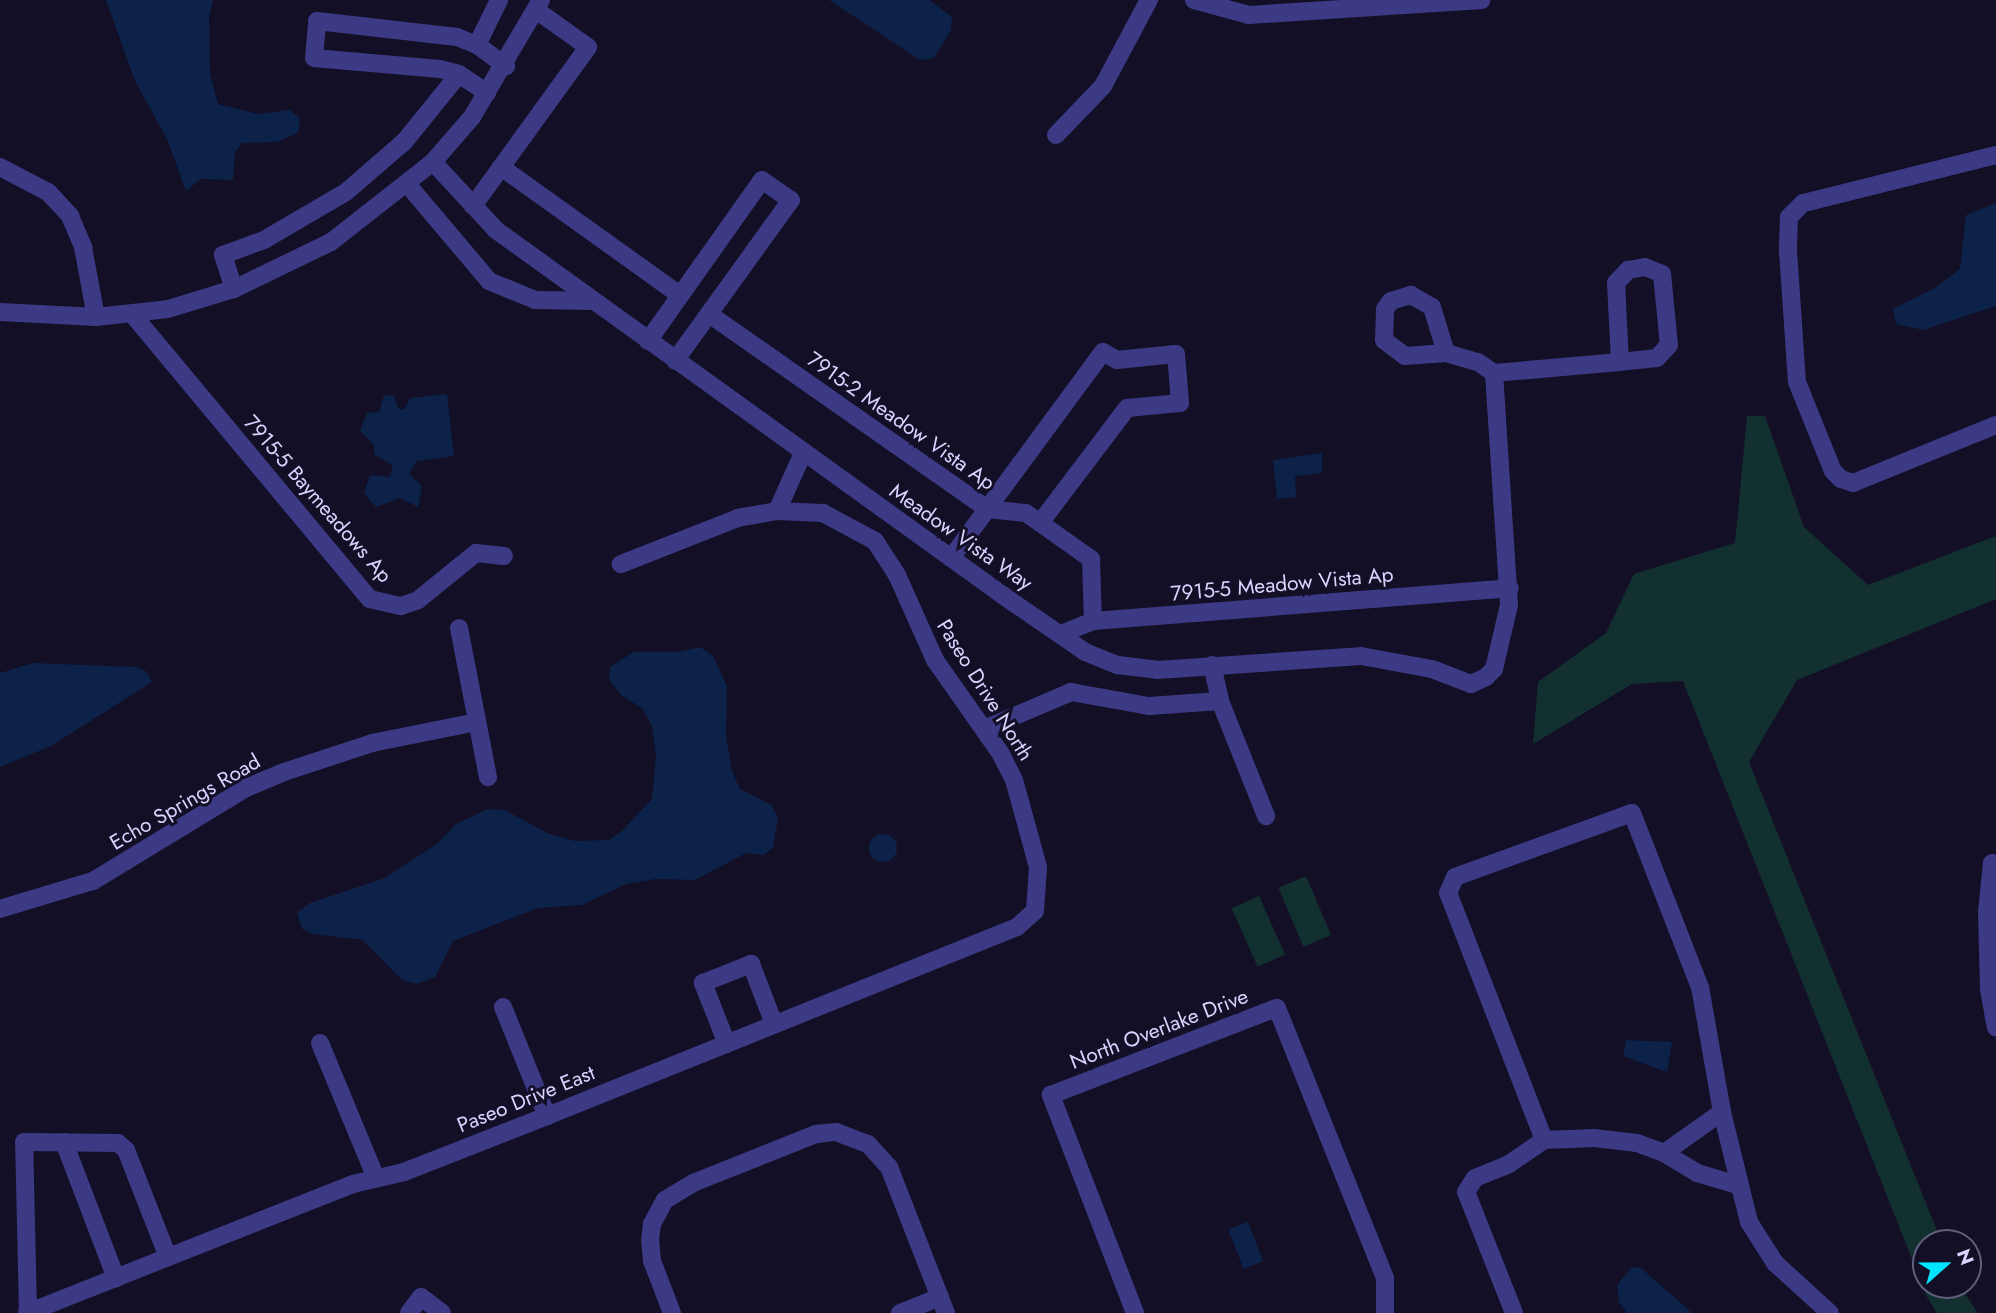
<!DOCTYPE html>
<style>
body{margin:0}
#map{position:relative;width:1996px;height:1313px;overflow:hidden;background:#130f26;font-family:Jost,sans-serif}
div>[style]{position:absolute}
.green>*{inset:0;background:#12302f;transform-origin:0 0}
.water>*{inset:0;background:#0c2248;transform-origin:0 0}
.round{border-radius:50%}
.minor>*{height:18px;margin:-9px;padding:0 9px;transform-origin:9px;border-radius:9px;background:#3d3a85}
span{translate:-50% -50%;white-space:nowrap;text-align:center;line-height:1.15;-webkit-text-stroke:6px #130f26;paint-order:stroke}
.street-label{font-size:21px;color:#d9d4ff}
.north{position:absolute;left:1912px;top:1229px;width:70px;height:70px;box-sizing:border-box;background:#130f26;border:2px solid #625e7d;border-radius:50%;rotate:69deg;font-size:19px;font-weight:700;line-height:28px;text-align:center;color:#d9d4ff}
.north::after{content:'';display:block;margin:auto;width:24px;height:32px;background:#00e5ff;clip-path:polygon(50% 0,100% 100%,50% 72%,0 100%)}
</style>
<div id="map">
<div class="green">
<i style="clip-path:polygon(1747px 416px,1765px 416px,1804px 527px,1868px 585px,1996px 536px,1996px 599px,1797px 680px,1749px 762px,1942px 1243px,1926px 1243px,1926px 1285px,1959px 1285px,1978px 1313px,1937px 1313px,1927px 1297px,1683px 681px,1632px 684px,1533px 744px,1538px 682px,1606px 633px,1634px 574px,1735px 543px)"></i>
<i style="left:1306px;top:876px;width:64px;height:30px;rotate:67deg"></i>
<i style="left:1259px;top:896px;width:64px;height:30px;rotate:66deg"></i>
</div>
<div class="water">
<i style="clip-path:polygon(106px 0,213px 0,209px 17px,210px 73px,218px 104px,258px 114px,290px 110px,300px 119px,298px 133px,277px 142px,242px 143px,235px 152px,233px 180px,201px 179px,186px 191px,167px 139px,135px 81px)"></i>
<i style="clip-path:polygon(829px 0,929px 0,952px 17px,951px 30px,934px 58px,920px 60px)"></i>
<i style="clip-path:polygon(1996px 203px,1996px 306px,1923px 330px,1896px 324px,1893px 309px,1935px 288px,1960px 269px,1966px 215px)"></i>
<i style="clip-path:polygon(447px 394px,454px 456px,417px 461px,409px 474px,422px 486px,418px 507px,400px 498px,376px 507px,364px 493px,370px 475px,390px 477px,393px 466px,374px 454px,374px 445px,360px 431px,367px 413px,379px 412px,384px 395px,394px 396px,398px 408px,404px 410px,410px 398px)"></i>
<i style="clip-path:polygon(1322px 453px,1322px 473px,1295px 476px,1296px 497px,1277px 499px,1273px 460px)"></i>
<i style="clip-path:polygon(700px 647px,713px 656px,727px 686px,726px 736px,732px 771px,740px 789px,772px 805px,778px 819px,773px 847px,764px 855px,746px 853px,695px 880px,656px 879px,626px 884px,582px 905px,538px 908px,453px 941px,435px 977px,417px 984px,402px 980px,363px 940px,313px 934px,302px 929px,297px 913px,310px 903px,385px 878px,438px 843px,456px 824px,488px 809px,505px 810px,547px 833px,575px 841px,609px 840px,622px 831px,652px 799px,656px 756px,652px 726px,642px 708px,621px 695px,609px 679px,610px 667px,634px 652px,679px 652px)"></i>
<i style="clip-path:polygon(33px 663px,136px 667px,146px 671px,152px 682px,51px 746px,0 767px,0 673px)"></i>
<i class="round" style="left:869px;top:834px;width:28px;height:28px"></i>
<i style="clip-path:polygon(1626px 1040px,1672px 1042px,1667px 1072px,1623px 1056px)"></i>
<i style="left:1248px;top:1222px;width:42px;height:21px;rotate:69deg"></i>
<i style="clip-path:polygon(1632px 1267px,1641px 1268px,1692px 1313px,1627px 1313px,1619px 1302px,1617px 1285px)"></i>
</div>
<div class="minor">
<i style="left:1194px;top:0;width:57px;rotate:15.3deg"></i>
<i style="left:1249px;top:15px;width:233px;rotate:-3.7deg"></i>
<i style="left:477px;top:45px;width:50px;rotate:-63.9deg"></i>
<i style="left:487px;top:93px;width:34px;rotate:-146deg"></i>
<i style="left:459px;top:74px;width:20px;rotate:-165deg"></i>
<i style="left:440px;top:69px;width:126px;rotate:-175deg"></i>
<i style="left:314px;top:58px;width:37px;rotate:-85deg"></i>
<i style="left:317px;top:21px;width:141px;rotate:6.5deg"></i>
<i style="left:457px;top:37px;width:22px;rotate:22deg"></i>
<i style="left:477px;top:45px;width:36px;rotate:36deg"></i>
<i style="left:1056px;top:135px;width:68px;rotate:-46.2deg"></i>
<i style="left:1103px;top:86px;width:98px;rotate:-61.9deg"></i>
<i style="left:1996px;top:155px;width:199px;rotate:166deg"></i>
<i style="left:1803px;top:203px;width:20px;rotate:135deg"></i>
<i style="left:1789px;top:217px;width:34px;rotate:92deg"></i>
<i style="left:1788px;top:251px;width:131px;rotate:86.1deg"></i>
<i style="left:1797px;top:382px;width:96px;rotate:68deg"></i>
<i style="left:1833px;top:471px;width:11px;rotate:45deg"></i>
<i style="left:1841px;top:479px;width:13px;rotate:18deg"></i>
<i style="left:1853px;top:483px;width:154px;rotate:-22.1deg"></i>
<i style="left:433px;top:162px;width:93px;rotate:47.2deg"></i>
<i style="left:496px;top:230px;width:623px;rotate:35.78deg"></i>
<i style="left:1001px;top:594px;width:102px;rotate:34.6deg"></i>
<i style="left:1085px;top:652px;width:35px;rotate:22deg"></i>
<i style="left:1118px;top:665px;width:39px;rotate:7deg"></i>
<i style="left:1157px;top:670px;width:204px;rotate:-3.9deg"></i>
<i style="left:1361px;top:656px;width:72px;rotate:10.4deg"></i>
<i style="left:1432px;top:669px;width:42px;rotate:21deg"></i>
<i style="left:1471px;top:684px;width:17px;rotate:-25deg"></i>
<i style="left:1486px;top:677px;width:11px;rotate:-45deg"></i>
<i style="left:1494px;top:669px;width:66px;rotate:-76.8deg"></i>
<i style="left:1509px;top:605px;width:232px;rotate:-93.7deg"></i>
<i style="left:0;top:167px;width:54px;rotate:27.5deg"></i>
<i style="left:48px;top:192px;width:33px;rotate:47deg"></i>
<i style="left:70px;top:216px;width:34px;rotate:67deg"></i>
<i style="left:83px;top:247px;width:71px;rotate:79.5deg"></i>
<i style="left:501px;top:167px;width:220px;rotate:35.6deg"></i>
<i style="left:408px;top:185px;width:126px;rotate:49.8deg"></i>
<i style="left:489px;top:281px;width:50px;rotate:22.4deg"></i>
<i style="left:535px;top:300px;width:58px;rotate:1deg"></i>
<i style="left:473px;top:206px;width:196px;rotate:-54.1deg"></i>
<i style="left:588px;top:47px;width:64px;rotate:-144.6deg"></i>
<i style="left:1645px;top:267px;width:18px;rotate:22deg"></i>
<i style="left:1662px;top:274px;width:71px;rotate:84.4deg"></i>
<i style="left:1669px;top:345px;width:18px;rotate:133deg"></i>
<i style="left:1657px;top:358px;width:37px;rotate:174deg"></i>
<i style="left:1620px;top:362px;width:79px;rotate:-92.9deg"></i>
<i style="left:1616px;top:283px;width:18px;rotate:-47deg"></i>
<i style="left:1628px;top:270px;width:17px;rotate:-10deg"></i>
<i style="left:234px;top:289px;width:36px;rotate:-108deg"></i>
<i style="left:223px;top:255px;width:44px;rotate:-20.1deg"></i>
<i style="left:264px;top:240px;width:95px;rotate:-30.3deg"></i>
<i style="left:346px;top:192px;width:77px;rotate:-40.8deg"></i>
<i style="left:404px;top:142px;width:87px;rotate:-51deg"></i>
<i style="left:1411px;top:295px;width:24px;rotate:30deg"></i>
<i style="left:1432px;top:307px;width:48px;rotate:73.1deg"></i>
<i style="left:1446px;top:353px;width:41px;rotate:175.8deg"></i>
<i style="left:1405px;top:356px;width:26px;rotate:-143deg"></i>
<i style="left:1384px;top:340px;width:31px;rotate:-88deg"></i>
<i style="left:1385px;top:309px;width:10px;rotate:-53deg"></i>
<i style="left:1391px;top:301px;width:21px;rotate:-17deg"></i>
<i style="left:0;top:312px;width:96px;rotate:3deg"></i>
<i style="left:96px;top:317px;width:72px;rotate:-6.3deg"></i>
<i style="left:168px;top:309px;width:69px;rotate:-16.9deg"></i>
<i style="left:234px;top:289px;width:108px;rotate:-25.9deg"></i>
<i style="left:331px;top:242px;width:130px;rotate:-38.1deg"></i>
<i style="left:433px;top:162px;width:60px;rotate:-49.1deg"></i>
<i style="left:472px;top:117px;width:136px;rotate:-59.5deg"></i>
<i style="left:709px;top:314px;width:340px;rotate:35deg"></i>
<i style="left:987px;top:509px;width:39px;rotate:6deg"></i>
<i style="left:1026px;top:513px;width:80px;rotate:35.3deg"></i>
<i style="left:1091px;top:559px;width:62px;rotate:88.2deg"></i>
<i style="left:133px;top:315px;width:370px;rotate:50.2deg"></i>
<i style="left:370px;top:599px;width:32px;rotate:13deg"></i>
<i style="left:401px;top:606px;width:18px;rotate:-19deg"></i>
<i style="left:418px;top:600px;width:75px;rotate:-39deg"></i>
<i style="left:476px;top:553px;width:28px;rotate:6deg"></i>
<i style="left:648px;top:341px;width:197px;rotate:-54.7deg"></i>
<i style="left:762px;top:180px;width:35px;rotate:35deg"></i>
<i style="left:791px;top:200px;width:198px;rotate:125.8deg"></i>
<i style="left:1446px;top:353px;width:33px;rotate:16deg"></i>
<i style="left:1478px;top:362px;width:19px;rotate:35deg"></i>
<i style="left:1494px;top:373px;width:126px;rotate:-5deg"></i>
<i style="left:777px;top:511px;width:64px;rotate:-65.9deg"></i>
<i style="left:951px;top:558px;width:256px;rotate:-53.6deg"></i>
<i style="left:1103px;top:352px;width:16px;rotate:30deg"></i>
<i style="left:1117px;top:360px;width:59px;rotate:-5.8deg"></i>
<i style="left:1176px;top:354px;width:49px;rotate:85.3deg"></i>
<i style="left:1180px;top:403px;width:53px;rotate:174.6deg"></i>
<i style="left:1127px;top:408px;width:144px;rotate:127.1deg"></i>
<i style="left:459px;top:628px;width:152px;rotate:79deg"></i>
<i style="left:1061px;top:634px;width:35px;rotate:-22deg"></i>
<i style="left:1093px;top:621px;width:418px;rotate:-4.5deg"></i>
<i style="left:1212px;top:665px;width:37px;rotate:77deg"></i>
<i style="left:1220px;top:701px;width:124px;rotate:68.2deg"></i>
<i style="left:984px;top:729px;width:95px;rotate:-23deg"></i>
<i style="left:1071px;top:692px;width:79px;rotate:10.2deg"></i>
<i style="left:1149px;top:706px;width:71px;rotate:-4deg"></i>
<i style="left:1992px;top:863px;width:49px;rotate:95.8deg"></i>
<i style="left:1987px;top:912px;width:77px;rotate:88.5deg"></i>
<i style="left:1989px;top:989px;width:39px;rotate:80deg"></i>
<i style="left:0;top:909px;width:97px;rotate:-16.8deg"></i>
<i style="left:93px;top:881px;width:179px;rotate:-31.3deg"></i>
<i style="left:246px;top:788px;width:41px;rotate:-22.8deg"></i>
<i style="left:284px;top:772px;width:93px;rotate:-18.2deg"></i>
<i style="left:372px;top:743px;width:107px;rotate:-11.3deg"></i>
<i style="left:503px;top:1007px;width:118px;rotate:68deg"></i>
<i style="left:320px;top:1043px;width:146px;rotate:67.5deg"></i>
<i style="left:727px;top:1044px;width:66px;rotate:-111.5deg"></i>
<i style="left:703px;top:983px;width:52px;rotate:-21.6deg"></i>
<i style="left:751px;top:964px;width:64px;rotate:69deg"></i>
<i style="left:1544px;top:1140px;width:265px;rotate:-111.2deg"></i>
<i style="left:1448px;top:893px;width:17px;rotate:-66deg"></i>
<i style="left:1455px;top:877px;width:188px;rotate:-19.9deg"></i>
<i style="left:1632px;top:813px;width:187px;rotate:68.7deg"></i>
<i style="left:1700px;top:987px;width:127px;rotate:80deg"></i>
<i style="left:1722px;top:1112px;width:113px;rotate:76.2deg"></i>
<i style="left:1749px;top:1222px;width:49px;rotate:57.6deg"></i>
<i style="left:1775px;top:1263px;width:74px;rotate:42.3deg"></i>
<i style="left:64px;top:1142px;width:146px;rotate:69.1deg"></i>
<i style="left:1664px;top:1153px;width:71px;rotate:-35.3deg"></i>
<i style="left:27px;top:1313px;width:351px;rotate:-21.6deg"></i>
<i style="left:353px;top:1184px;width:52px;rotate:-13.2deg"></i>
<i style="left:404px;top:1172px;width:154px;rotate:-21.4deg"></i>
<i style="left:547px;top:1116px;width:507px;rotate:-21.91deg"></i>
<i style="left:1017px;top:927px;width:24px;rotate:-42deg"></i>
<i style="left:1035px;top:911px;width:44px;rotate:-86.1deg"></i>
<i style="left:1038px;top:867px;width:90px;rotate:-105.4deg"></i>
<i style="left:1014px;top:780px;width:29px;rotate:-117deg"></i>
<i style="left:1001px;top:754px;width:115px;rotate:-125.1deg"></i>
<i style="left:935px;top:660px;width:93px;rotate:-114.1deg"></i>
<i style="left:897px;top:575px;width:40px;rotate:-122.9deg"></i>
<i style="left:875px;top:541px;width:59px;rotate:-151.7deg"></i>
<i style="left:823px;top:513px;width:46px;rotate:-177.5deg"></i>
<i style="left:777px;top:511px;width:40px;rotate:170deg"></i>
<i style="left:738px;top:518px;width:126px;rotate:158.5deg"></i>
<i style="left:28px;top:1313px;width:171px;rotate:-91.3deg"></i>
<i style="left:24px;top:1142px;width:94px;rotate:0.6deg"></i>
<i style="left:118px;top:1143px;width:11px;rotate:41deg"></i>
<i style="left:126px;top:1150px;width:115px;rotate:68.6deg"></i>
<i style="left:409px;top:1313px;width:20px;rotate:-53deg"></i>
<i style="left:421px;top:1297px;width:26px;rotate:37deg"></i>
<i style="left:672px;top:1313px;width:56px;rotate:-111deg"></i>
<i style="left:652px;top:1261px;width:21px;rotate:-95deg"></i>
<i style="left:650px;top:1240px;width:16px;rotate:-83deg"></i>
<i style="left:652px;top:1224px;width:27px;rotate:-62deg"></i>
<i style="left:665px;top:1200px;width:33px;rotate:-31deg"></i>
<i style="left:693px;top:1183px;width:132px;rotate:-21.7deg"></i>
<i style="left:816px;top:1134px;width:20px;rotate:-6deg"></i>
<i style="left:836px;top:1132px;width:34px;rotate:21deg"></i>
<i style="left:868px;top:1144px;width:31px;rotate:48deg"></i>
<i style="left:889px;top:1167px;width:157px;rotate:68.7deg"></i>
<i style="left:900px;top:1313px;width:43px;rotate:-21.8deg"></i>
<i style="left:1135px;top:1313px;width:234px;rotate:-111.1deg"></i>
<i style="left:1051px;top:1095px;width:242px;rotate:-21.1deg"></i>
<i style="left:1277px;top:1008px;width:291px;rotate:68.2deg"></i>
<i style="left:1385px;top:1278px;width:35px;rotate:90deg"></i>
<i style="left:1514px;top:1313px;width:130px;rotate:-111.6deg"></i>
<i style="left:1466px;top:1192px;width:17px;rotate:-57deg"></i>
<i style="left:1475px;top:1178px;width:37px;rotate:-22deg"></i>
<i style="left:1509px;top:1164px;width:42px;rotate:-34.4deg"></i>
<i style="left:1544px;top:1140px;width:50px;rotate:-2.3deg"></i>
<i style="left:1594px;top:1138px;width:43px;rotate:6.6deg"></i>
<i style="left:1637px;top:1143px;width:29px;rotate:20deg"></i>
<i style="left:1664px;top:1153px;width:39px;rotate:31deg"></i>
<i style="left:1697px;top:1173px;width:43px;rotate:16.3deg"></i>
</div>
<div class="street-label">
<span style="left:901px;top:421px;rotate:35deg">7915-2 Meadow Vista Ap</span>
<span style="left:318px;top:499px;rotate:49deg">7915-5 Baymeadows Ap</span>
<span style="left:961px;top:537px;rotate:35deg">Meadow Vista Way</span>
<span style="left:1282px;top:584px;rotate:-5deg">7915-5 Meadow Vista Ap</span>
<span style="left:985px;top:690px;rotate:58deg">Paseo Drive North</span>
<span style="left:185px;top:802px;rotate:-30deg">Echo Springs Road</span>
<span style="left:1159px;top:1029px;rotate:-21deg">North Overlake Drive</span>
<span style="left:526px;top:1099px;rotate:-22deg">Paseo Drive East</span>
</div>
<div class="north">N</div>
</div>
